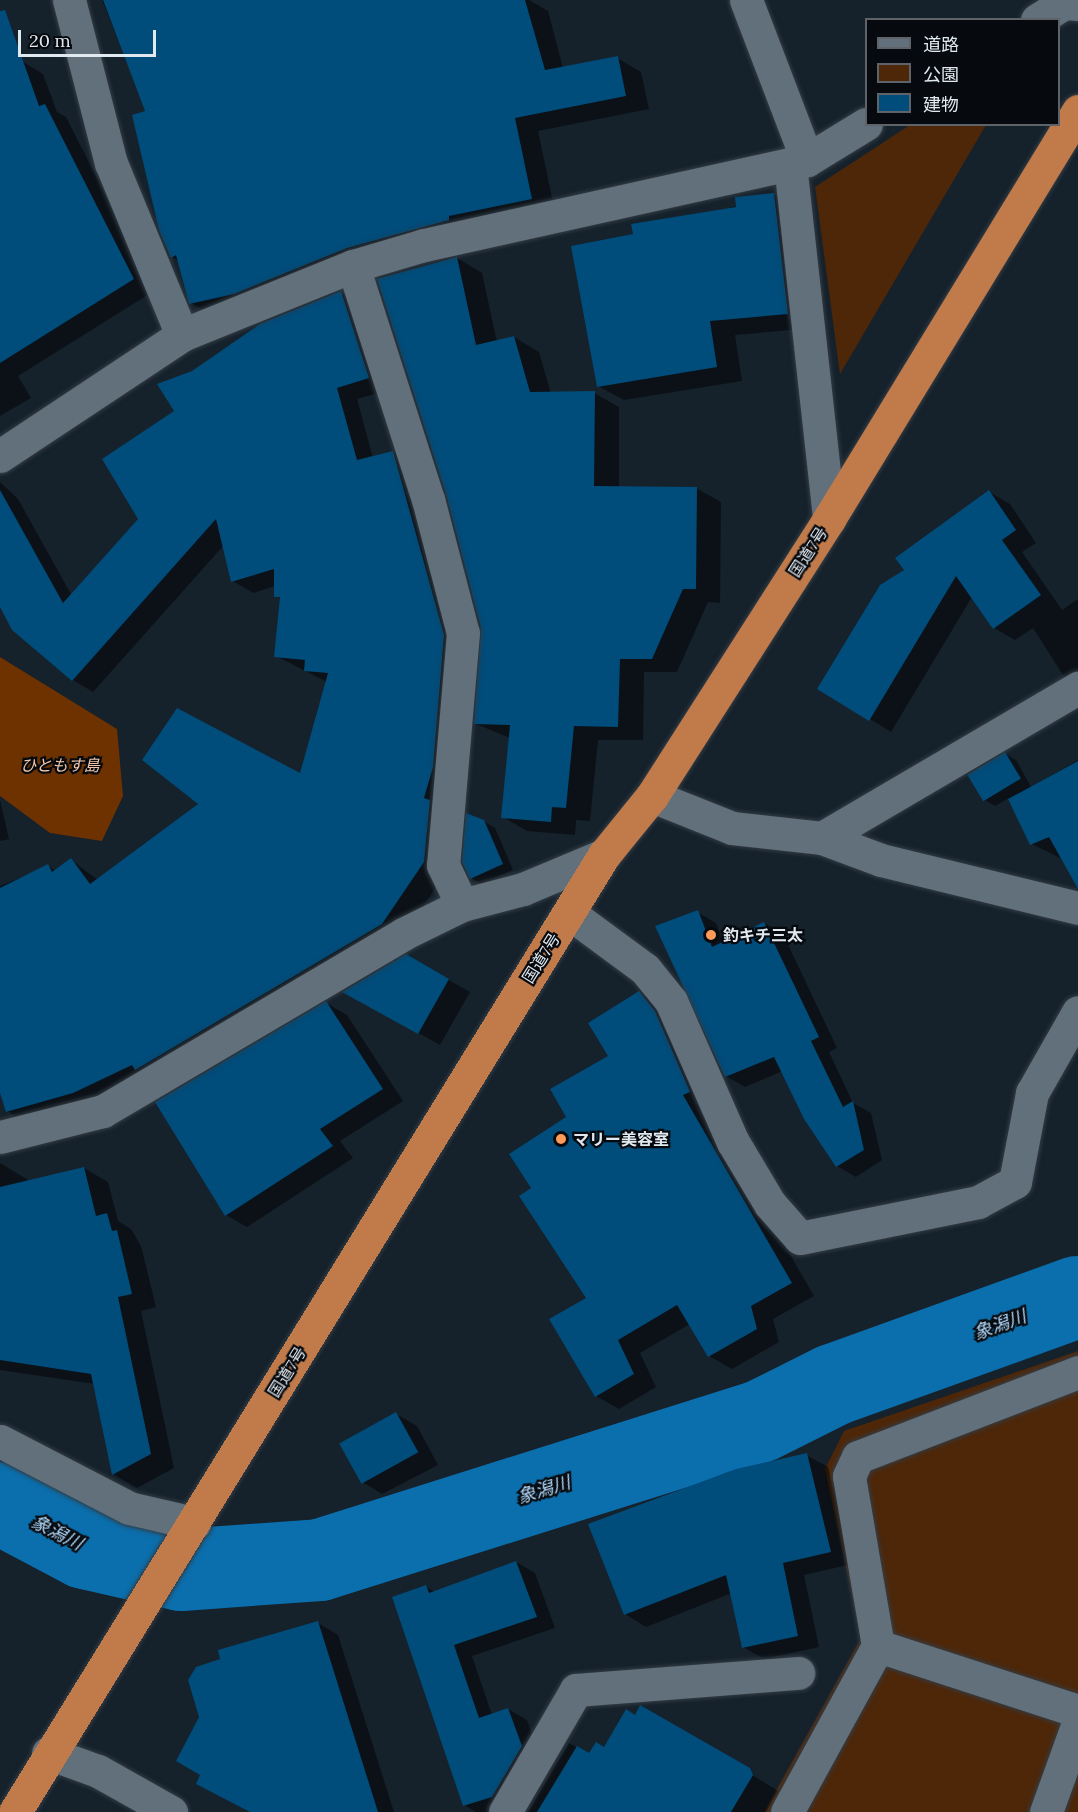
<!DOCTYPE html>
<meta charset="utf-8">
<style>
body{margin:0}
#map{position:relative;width:1078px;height:1812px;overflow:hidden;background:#15212b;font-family:Lora,"Noto Sans JP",serif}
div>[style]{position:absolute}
.green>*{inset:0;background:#4e2709}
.forest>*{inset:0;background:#6d3200}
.shadow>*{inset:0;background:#0007}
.river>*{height:82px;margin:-41px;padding:0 41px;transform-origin:41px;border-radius:41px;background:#0b6fad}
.building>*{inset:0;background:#004c7a;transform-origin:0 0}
.roads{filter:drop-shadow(0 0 2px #333c44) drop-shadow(0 0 2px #333c44)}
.minor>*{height:33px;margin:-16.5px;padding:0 16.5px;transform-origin:16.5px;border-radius:16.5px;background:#62707c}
.highway>*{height:33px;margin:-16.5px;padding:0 16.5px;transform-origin:16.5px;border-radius:16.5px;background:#c17a4a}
.dots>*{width:16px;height:16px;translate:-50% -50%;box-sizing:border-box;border:3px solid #060a0f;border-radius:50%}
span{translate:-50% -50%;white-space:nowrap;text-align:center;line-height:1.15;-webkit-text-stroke:4.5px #060a0f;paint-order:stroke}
.street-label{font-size:16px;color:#e1e9f0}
.park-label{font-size:16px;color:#f3c6ab;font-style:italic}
.poi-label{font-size:16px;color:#e1e9f0;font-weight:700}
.left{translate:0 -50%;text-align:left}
.water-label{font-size:18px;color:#b1d8f9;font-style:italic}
.legend{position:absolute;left:865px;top:18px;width:195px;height:108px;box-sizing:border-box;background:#060a0f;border:2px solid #5e6369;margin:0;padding:8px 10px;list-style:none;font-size:18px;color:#e1e9f0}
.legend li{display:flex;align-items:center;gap:12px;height:30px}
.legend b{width:30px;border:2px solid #5e6369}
.scale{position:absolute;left:18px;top:30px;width:138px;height:27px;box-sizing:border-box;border:3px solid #e1e9f0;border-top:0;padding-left:8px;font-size:18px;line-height:21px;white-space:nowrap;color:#e1e9f0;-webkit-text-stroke:4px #060a0f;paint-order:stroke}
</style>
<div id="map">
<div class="green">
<i style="clip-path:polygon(910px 125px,986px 125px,840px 374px,815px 187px)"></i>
<i style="clip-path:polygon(1078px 1351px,1078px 1812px,764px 1812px,861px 1638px,825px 1469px,844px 1431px)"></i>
</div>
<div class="forest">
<i style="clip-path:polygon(0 657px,117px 729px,123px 796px,102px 841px,50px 833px,0 796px)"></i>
</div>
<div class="shadow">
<i style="clip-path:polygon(102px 0,529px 0,548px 11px,563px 68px,617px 58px,641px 72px,649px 109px,538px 131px,555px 212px,214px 316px,191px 303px,180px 262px,172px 257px,147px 112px)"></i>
<i style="clip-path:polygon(23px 62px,43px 74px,57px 112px,66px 117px,154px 291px,18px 376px,31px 398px,0 416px,0 70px)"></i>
<i style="clip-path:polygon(774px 195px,800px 210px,813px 328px,735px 335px,742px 381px,624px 400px,598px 386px,634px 236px)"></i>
<i style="clip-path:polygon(457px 258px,482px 273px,497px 342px,514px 337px,539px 352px,551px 394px,594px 393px,619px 407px,619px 487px,696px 488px,721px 502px,720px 603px,708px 602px,677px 672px,644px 672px,643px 740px,598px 740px,590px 821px,576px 820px,575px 835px,527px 831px,503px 817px,510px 738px,476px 724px,483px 628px)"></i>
<i style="clip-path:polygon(341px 293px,362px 304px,389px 390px,357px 399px,373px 458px,393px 452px,413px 464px,464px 647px,445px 874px,403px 936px,157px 1081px,27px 1123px,7px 1111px,0 1088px,0 886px,48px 866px,56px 871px,71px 860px,98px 880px,301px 775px,327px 682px,276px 656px,281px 599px,275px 586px,253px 593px,233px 581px,224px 545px,93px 692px,73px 680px,0 604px,0 482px,18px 499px,72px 596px,140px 519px,193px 372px)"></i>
<i style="clip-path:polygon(989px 492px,1010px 504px,1036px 543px,1022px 552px,1062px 610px,1078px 599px,1078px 683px,1063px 675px,1033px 628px,1015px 640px,994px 628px,972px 597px,891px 732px,870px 719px,906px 571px)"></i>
<i style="clip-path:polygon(1005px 754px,1016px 760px,1031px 787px,1078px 760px,1078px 867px,1032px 844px,1009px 798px,995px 806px,985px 800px)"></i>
<i style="clip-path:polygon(0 800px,9px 839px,0 841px)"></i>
<i style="clip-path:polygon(483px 821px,495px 828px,513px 870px,482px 884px,471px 878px)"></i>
<i style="clip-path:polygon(697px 912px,716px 923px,724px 943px,764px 923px,783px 934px,837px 1048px,829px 1052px,853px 1103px,871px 1113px,882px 1160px,856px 1177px,837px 1166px,783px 1071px,745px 1087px,726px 1076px)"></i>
<i style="clip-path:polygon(406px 956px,470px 992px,440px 1045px,345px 992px)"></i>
<i style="clip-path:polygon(639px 993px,662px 1006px,705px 1108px,814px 1296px,773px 1319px,779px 1342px,732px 1369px,709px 1356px,690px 1324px,640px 1353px,656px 1387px,619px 1409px,596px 1396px,589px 1298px,533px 1189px,568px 1118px,610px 1056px)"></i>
<i style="clip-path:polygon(326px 1003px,347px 1015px,403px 1101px,340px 1141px,353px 1158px,247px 1227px,226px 1215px)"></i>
<i style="clip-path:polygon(0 1163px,30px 1181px,84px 1168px,108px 1182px,118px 1221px,131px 1229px,141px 1246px,156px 1307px,141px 1311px,174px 1468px,137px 1488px,113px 1474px,95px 1384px,0 1370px)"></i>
<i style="clip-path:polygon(396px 1414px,417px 1426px,438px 1465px,382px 1494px,361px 1481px)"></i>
<i style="clip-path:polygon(806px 1455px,828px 1467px,852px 1564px,804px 1575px,819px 1647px,764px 1659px,743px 1647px,732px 1593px,646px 1627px,625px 1614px)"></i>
<i style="clip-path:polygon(516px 1562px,535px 1573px,555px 1628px,472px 1656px,492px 1715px,508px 1709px,527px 1720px,540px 1758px,496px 1812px,476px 1812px,464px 1805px,426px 1587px,435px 1592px)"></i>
<i style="clip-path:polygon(318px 1623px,338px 1635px,394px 1812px,266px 1812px)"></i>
<i style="clip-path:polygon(636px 1716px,667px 1722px,778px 1791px,766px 1812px,528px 1812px,569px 1743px,590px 1755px,605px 1749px)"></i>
</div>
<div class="river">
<i style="left:0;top:1503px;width:96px;rotate:27.9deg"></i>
<i style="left:85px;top:1548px;width:98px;rotate:12.9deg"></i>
<i style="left:181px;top:1570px;width:139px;rotate:-4.1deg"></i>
<i style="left:320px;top:1560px;width:460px;rotate:-17.5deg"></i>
<i style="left:759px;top:1422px;width:83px;rotate:-26.6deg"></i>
<i style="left:833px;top:1385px;width:260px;rotate:-19.8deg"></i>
</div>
<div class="building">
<i style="clip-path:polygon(103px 0,525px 0,545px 70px,618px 56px,626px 96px,515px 118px,532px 199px,449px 216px,449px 220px,347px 248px,234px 294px,189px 304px,176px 255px,171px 258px,159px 230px,132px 115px,145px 111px)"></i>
<i style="clip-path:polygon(5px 10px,39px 106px,45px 104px,134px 279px,0 363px,0 11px)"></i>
<i style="clip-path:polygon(774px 193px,788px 314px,710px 321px,717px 367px,597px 387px,571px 246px,633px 234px,631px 224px,736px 207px,735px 197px)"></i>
<i style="clip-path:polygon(457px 257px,476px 345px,514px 336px,530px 392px,595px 391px,594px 486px,697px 487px,696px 589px,683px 589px,652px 659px,620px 659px,618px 727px,574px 726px,566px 808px,552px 807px,551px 822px,501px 818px,510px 725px,474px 724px,481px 628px,446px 494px,377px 279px)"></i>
<i style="clip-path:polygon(341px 291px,369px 378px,337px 388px,357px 460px,393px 451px,444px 635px,433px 767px,424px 798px,430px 800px,424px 862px,382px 924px,135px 1070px,132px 1065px,73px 1093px,6px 1112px,0 1093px,0 888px,48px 864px,52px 872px,71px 858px,90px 884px,198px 804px,142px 760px,177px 708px,300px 773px,328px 673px,304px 671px,305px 660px,274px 657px,280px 597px,274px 597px,274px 569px,231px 582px,216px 519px,72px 681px,12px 630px,0 607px,0 490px,63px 603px,138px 519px,102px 459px,174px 411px,157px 384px,192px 371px,260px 324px)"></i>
<i style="clip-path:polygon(989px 490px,1016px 530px,1002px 540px,1041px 595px,993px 629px,956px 576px,869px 721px,817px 689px,880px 585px,904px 570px,895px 558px)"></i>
<i style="left:1005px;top:752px;width:31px;height:44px;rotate:59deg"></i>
<i style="clip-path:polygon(1078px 761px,1078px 889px,1049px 837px,1030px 845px,1008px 799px)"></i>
<i style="clip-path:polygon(466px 813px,484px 820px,503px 864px,470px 879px,462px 862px)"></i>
<i style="clip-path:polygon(698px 910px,712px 947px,764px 922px,819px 1037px,811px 1041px,843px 1107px,853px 1101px,864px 1150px,836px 1167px,804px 1119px,774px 1057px,725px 1077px,655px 926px)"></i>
<i style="clip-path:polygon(406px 954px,449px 979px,418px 1034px,342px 992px)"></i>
<i style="clip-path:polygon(639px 991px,655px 1011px,690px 1092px,683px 1095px,792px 1283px,751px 1306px,757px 1329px,708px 1357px,677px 1305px,618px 1340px,634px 1374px,595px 1397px,549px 1319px,586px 1298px,519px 1196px,531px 1188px,509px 1154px,566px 1117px,550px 1089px,608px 1056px,588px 1023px)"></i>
<i style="clip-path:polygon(326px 1001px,383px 1089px,320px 1129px,333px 1146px,225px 1216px,155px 1102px)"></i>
<i style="clip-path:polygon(84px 1167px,96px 1216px,107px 1213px,112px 1231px,117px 1230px,132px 1294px,118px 1297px,151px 1454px,112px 1475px,91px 1374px,0 1360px,0 1187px)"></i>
<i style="left:396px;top:1412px;width:46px;height:65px;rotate:61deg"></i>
<i style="clip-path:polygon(807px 1453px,831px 1552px,783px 1563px,798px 1636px,742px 1648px,726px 1575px,624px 1615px,588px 1524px,736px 1469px)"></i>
<i style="clip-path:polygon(516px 1561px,537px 1617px,454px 1645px,479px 1718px,508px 1708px,522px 1746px,492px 1797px,463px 1806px,392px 1597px,426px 1585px,429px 1593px)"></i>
<i style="clip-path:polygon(318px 1621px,378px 1812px,250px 1812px,196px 1784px,200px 1775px,176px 1761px,199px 1717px,188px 1680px,196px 1667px,220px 1659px,218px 1650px)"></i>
<i style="clip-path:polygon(640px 1705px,750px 1768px,753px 1775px,731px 1812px,537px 1812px,577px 1746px,589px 1753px,596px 1742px,604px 1747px,626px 1709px,635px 1715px)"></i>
</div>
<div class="roads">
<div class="minor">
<i style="left:69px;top:0;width:168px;rotate:75.6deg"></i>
<i style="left:111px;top:163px;width:186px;rotate:67.6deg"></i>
<i style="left:746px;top:0;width:171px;rotate:69.1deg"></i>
<i style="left:1037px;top:20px;width:32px;rotate:-32deg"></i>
<i style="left:1064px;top:3px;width:14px;rotate:4deg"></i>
<i style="left:790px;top:164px;width:357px;rotate:83.7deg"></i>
<i style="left:353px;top:266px;width:245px;rotate:72.2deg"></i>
<i style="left:428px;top:499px;width:138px;rotate:75.4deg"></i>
<i style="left:463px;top:633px;width:233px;rotate:94.9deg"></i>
<i style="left:443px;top:865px;width:44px;rotate:64.6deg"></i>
<i style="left:0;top:456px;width:219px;rotate:-33.6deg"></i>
<i style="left:182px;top:335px;width:184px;rotate:-22deg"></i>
<i style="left:353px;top:266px;width:74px;rotate:-16.5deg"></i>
<i style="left:424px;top:245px;width:392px;rotate:-12.5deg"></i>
<i style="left:807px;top:160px;width:69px;rotate:-31.4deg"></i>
<i style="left:652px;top:796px;width:86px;rotate:21.8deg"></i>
<i style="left:732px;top:828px;width:91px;rotate:6.3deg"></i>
<i style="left:822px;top:838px;width:63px;rotate:20.4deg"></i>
<i style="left:881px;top:860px;width:203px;rotate:13.7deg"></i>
<i style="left:822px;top:838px;width:297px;rotate:-30.4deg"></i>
<i style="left:569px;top:913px;width:94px;rotate:36.4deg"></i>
<i style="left:645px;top:969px;width:41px;rotate:50.9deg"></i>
<i style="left:671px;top:1001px;width:154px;rotate:66.3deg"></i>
<i style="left:733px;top:1142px;width:72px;rotate:59.2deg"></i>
<i style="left:770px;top:1204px;width:45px;rotate:48.6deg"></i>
<i style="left:800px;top:1238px;width:182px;rotate:-11.4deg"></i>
<i style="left:978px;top:1202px;width:42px;rotate:-28.4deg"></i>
<i style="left:1015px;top:1182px;width:91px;rotate:-79.2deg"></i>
<i style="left:1032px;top:1093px;width:93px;rotate:-60.4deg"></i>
<i style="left:0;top:1137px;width:106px;rotate:-14.2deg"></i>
<i style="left:103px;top:1111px;width:348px;rotate:-30.5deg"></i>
<i style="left:403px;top:934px;width:66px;rotate:-26.2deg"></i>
<i style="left:462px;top:905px;width:63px;rotate:-14.7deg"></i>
<i style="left:523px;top:889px;width:88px;rotate:-22.8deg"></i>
<i style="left:0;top:1441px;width:145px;rotate:27.4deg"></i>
<i style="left:129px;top:1508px;width:67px;rotate:13deg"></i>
<i style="left:878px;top:1646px;width:210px;rotate:18deg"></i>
<i style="left:48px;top:1753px;width:53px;rotate:19.8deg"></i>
<i style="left:98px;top:1771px;width:84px;rotate:29.3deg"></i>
<i style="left:505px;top:1812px;width:141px;rotate:-59.8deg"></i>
<i style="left:576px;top:1690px;width:223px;rotate:-4.4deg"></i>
<i style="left:787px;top:1812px;width:189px;rotate:-61.3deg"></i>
<i style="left:878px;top:1646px;width:172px;rotate:-99.7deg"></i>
<i style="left:849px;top:1476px;width:21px;rotate:-65deg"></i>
<i style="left:858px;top:1457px;width:236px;rotate:-21.1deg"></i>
<i style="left:1046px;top:1812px;width:95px;rotate:-70.2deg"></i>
</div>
<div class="highway">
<i style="left:15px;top:1812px;width:1124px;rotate:-58.39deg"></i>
<i style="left:604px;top:855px;width:76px;rotate:-50.9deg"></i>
<i style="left:652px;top:796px;width:329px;rotate:-57.4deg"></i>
<i style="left:829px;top:519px;width:478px;rotate:-58.6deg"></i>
</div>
</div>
<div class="dots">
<i style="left:711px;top:935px;background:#fe9b58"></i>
<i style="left:561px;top:1139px;background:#fe9b58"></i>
</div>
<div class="street-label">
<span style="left:808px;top:552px;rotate:-57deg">国道7号</span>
<span style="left:541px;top:958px;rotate:-58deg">国道7号</span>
<span style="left:287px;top:1372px;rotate:-58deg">国道7号</span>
</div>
<div class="park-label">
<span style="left:60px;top:765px">ひともす島</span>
</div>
<div class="poi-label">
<span class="left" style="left:723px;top:935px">釣キチ三太</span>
<span class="left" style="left:573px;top:1139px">マリー美容室</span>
</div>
<div class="water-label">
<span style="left:1000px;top:1325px;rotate:-20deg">象潟川</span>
<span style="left:544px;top:1490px;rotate:-17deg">象潟川</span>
<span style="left:57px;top:1533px;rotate:27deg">象潟川</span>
</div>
<ul class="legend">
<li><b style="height:8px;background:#62707c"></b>道路</li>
<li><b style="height:16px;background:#4e2709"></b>公園</li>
<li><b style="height:16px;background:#004c7a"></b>建物</li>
</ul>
<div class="scale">20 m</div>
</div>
